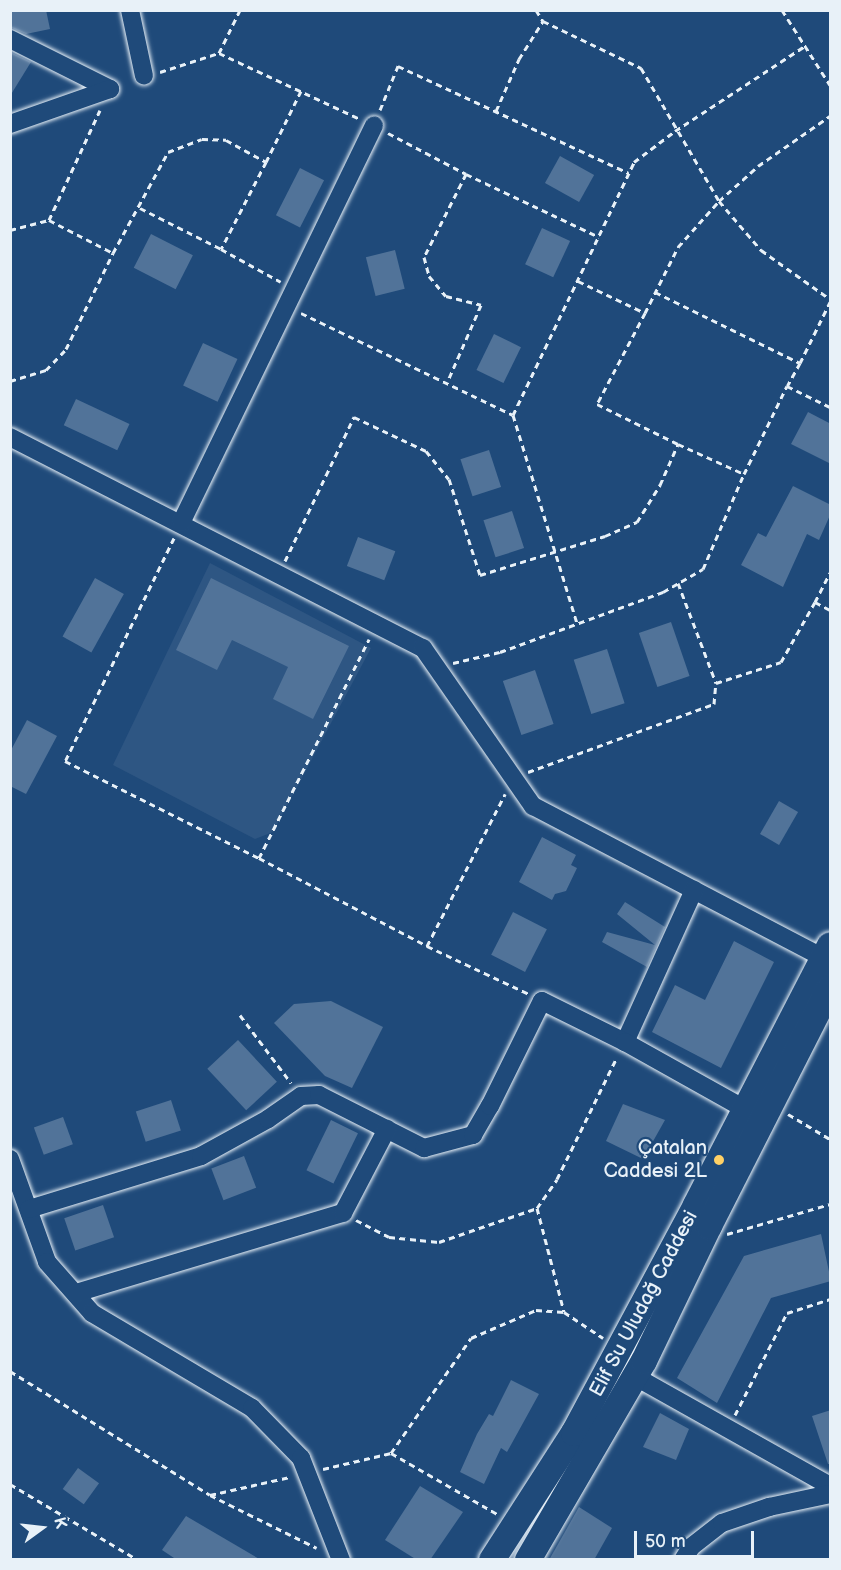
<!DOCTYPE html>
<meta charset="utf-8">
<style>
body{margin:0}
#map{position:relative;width:841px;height:1570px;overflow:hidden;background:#1f4a7a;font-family:"Balsamiq Sans",sans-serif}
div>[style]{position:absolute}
.built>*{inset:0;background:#2e5683}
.building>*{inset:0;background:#517399;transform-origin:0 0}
.path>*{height:3px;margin-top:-1.5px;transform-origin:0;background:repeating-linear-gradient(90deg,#e8f1f8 0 6px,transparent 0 10.5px)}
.roads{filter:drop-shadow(0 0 2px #e8f1f8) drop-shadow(0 0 2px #e8f1f8)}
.minor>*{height:18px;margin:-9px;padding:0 9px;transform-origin:9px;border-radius:9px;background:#1f4a7a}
.secondary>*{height:26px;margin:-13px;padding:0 13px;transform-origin:13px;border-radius:13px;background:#1f4a7a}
.dots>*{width:16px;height:16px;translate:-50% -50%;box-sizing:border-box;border:3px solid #1f4a7a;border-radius:50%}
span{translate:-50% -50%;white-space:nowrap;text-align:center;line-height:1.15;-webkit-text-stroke:4.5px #1f4a7a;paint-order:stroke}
.poi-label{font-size:20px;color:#e8f1f8}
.right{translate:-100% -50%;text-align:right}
.street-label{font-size:20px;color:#e8f1f8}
.frame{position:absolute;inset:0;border:12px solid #e8f1f8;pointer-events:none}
.north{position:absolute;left:12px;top:1498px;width:60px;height:60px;-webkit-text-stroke:4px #1f4a7a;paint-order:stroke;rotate:75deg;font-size:16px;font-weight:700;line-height:24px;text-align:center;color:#e8f1f8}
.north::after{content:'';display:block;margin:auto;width:21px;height:27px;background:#e8f1f8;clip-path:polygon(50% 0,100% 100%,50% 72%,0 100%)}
.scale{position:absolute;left:634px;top:1531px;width:120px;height:27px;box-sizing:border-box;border:3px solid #e8f1f8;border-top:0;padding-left:8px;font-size:18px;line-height:21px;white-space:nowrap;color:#e8f1f8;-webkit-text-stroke:4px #1f4a7a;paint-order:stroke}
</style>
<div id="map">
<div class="built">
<i style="clip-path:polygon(210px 563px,371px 648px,273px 832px,255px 839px,113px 765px)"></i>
</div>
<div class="building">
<i style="clip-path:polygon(10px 10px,46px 10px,50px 29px,26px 34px,12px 28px)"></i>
<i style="clip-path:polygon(10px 52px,31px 62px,10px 96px)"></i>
<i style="left:560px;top:156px;width:39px;height:31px;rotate:29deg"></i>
<i style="left:300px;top:168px;width:27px;height:53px;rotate:27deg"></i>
<i style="left:542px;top:228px;width:31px;height:40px;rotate:25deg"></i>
<i style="left:151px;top:234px;width:47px;height:38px;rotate:27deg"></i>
<i style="left:395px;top:250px;width:40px;height:30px;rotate:76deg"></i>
<i style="left:494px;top:334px;width:30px;height:40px;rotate:26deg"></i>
<i style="left:203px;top:343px;width:38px;height:47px;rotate:25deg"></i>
<i style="left:76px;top:399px;width:59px;height:29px;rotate:25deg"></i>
<i style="clip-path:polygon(808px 412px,831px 424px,831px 464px,791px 444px)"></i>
<i style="left:489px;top:450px;width:39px;height:30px;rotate:72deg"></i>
<i style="clip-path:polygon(793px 486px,831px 505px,831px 513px,819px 540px,807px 534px,783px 587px,741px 565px,758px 533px,766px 537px)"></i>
<i style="left:512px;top:511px;width:39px;height:30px;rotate:72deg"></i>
<i style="left:358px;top:537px;width:40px;height:31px;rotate:21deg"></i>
<i style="left:95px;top:578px;width:33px;height:67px;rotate:29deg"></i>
<i style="clip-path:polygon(211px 578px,349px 646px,313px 719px,273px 699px,288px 667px,232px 640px,217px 670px,176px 650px)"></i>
<i style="left:671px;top:622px;width:57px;height:34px;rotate:71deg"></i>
<i style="left:607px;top:649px;width:57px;height:35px;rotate:72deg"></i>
<i style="left:535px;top:670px;width:57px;height:34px;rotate:71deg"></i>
<i style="clip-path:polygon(27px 720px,57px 736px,26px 794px,10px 786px,10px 752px)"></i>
<i style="left:779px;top:801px;width:22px;height:38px;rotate:30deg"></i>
<i style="clip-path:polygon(542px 837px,576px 855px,571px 865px,577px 868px,566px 891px,555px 894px,552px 900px,519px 882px)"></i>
<i style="clip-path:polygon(625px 902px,665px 927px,647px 967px,602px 942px,607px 932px,655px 945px,617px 914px)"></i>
<i style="left:513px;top:912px;width:38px;height:48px;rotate:27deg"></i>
<i style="clip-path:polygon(734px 941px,774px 962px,721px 1068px,652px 1032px,675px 985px,705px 1000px)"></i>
<i style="clip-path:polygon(331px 1001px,383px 1027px,352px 1088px,325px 1076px,274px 1023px,294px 1004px)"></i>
<i style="left:238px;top:1040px;width:57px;height:42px;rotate:47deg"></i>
<i style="left:171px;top:1100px;width:32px;height:37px;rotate:72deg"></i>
<i style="clip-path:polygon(623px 1104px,665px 1120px,643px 1159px,606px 1141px)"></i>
<i style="left:63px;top:1117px;width:29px;height:31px;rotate:70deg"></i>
<i style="left:331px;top:1120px;width:30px;height:56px;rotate:26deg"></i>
<i style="left:244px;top:1156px;width:34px;height:35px;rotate:69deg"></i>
<i style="left:103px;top:1205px;width:34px;height:41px;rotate:71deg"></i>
<i style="clip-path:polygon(821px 1234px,831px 1281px,771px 1298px,717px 1403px,677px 1378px,744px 1256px)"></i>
<i style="clip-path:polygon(511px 1380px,539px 1394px,507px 1452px,501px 1448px,484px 1484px,460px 1472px,477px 1434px,489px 1414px,493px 1416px)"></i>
<i style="clip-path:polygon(831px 1410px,831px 1464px,828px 1464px,812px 1416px)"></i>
<i style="clip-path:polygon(660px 1413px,689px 1429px,676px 1460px,643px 1447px)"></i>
<i style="left:78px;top:1468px;width:26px;height:26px;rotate:36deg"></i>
<i style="clip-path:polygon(420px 1486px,463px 1512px,430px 1560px,417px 1560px,385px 1540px)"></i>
<i style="clip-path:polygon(579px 1507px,612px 1528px,594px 1560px,549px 1560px)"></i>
<i style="clip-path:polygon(186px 1516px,261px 1560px,177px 1560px,162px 1550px)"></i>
</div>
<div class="path">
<i style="left:536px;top:10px;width:13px;rotate:58deg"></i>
<i style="left:543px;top:21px;width:109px;rotate:25.6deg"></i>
<i style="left:641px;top:68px;width:154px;rotate:59.6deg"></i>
<i style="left:719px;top:201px;width:65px;rotate:49.4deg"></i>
<i style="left:761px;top:250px;width:85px;rotate:35.4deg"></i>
<i style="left:782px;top:10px;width:89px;rotate:57.4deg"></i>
<i style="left:219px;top:53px;width:48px;rotate:-64deg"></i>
<i style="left:160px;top:72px;width:62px;rotate:-17.9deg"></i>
<i style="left:219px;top:53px;width:156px;rotate:25.1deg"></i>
<i style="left:380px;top:110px;width:48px;rotate:-67.8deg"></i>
<i style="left:398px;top:66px;width:254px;rotate:24.9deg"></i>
<i style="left:496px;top:111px;width:57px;rotate:-66.1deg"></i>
<i style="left:519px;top:59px;width:45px;rotate:-57.7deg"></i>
<i style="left:388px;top:133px;width:88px;rotate:27.7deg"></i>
<i style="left:466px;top:174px;width:93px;rotate:116.8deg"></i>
<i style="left:424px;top:257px;width:20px;rotate:75deg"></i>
<i style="left:429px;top:276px;width:26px;rotate:50deg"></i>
<i style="left:446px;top:296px;width:36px;rotate:14deg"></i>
<i style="left:481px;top:305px;width:85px;rotate:113.6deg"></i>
<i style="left:266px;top:162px;width:98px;rotate:117.3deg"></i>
<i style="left:221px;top:249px;width:68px;rotate:28.8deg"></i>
<i style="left:466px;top:174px;width:147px;rotate:25.3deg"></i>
<i style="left:140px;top:208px;width:91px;rotate:26.8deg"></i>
<i style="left:49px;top:220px;width:121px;rotate:-65.1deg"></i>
<i style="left:10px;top:230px;width:40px;rotate:-14.4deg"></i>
<i style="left:49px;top:220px;width:72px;rotate:27.3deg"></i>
<i style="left:113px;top:253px;width:115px;rotate:-61.4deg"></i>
<i style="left:168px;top:152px;width:36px;rotate:-21deg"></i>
<i style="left:202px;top:139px;width:24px;rotate:2deg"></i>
<i style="left:226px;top:140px;width:46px;rotate:28.8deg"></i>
<i style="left:266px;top:162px;width:79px;rotate:-63.8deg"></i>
<i style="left:578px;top:281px;width:74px;rotate:25.5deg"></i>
<i style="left:645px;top:313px;width:103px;rotate:117.8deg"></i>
<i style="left:597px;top:404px;width:90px;rotate:26.3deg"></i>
<i style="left:655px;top:292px;width:161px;rotate:26.1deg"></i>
<i style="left:800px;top:363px;width:26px;rotate:119deg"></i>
<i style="left:301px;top:313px;width:235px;rotate:25.7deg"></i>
<i style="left:513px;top:415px;width:280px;rotate:-64.4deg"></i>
<i style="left:634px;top:162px;width:51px;rotate:-37.1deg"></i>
<i style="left:675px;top:131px;width:155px;rotate:-33.2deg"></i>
<i style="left:645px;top:313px;width:74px;rotate:-63.4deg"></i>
<i style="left:678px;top:247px;width:62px;rotate:-48.3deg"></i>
<i style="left:719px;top:201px;width:52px;rotate:-41.9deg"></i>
<i style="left:758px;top:166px;width:88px;rotate:-34.8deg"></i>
<i style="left:800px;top:363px;width:68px;rotate:-63.8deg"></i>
<i style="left:10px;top:381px;width:38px;rotate:-17deg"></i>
<i style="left:46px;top:370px;width:29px;rotate:-46deg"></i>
<i style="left:66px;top:349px;width:107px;rotate:-63.9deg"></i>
<i style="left:513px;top:415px;width:218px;rotate:72.9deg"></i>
<i style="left:174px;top:538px;width:248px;rotate:116deg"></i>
<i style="left:65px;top:761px;width:217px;rotate:26.6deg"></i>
<i style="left:259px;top:858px;width:245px;rotate:-63.3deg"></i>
<i style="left:285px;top:561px;width:160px;rotate:-64.4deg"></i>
<i style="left:354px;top:417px;width:80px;rotate:25.3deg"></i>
<i style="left:426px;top:451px;width:36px;rotate:51deg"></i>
<i style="left:449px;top:479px;width:101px;rotate:72.1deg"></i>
<i style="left:480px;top:575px;width:131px;rotate:-17.3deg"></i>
<i style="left:605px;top:536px;width:35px;rotate:-24deg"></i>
<i style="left:637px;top:522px;width:44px;rotate:-58.1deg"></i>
<i style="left:660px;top:485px;width:45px;rotate:-66.3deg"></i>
<i style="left:678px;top:444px;width:72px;rotate:24.4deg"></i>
<i style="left:678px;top:583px;width:107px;rotate:69.2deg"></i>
<i style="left:716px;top:683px;width:68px;rotate:-17.9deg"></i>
<i style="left:781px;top:662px;width:69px;rotate:-60.5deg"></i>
<i style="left:815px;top:602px;width:17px;rotate:28deg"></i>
<i style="left:815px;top:602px;width:33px;rotate:-63deg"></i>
<i style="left:453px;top:663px;width:48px;rotate:-13.2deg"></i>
<i style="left:500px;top:652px;width:174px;rotate:-20.2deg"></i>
<i style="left:663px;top:592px;width:46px;rotate:-29.9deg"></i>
<i style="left:703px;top:569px;width:103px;rotate:-66.7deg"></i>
<i style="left:744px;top:474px;width:98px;rotate:-64deg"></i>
<i style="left:787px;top:386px;width:48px;rotate:26deg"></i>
<i style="left:528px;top:772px;width:198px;rotate:-20.1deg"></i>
<i style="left:714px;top:704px;width:21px;rotate:-85deg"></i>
<i style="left:259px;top:858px;width:190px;rotate:27.6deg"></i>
<i style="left:427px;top:946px;width:171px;rotate:-62.8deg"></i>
<i style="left:427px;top:946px;width:113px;rotate:25.2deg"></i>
<i style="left:240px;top:1015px;width:85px;rotate:53.1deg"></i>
<i style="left:788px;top:1114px;width:49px;rotate:30.8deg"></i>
<i style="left:537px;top:1208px;width:107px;rotate:75.4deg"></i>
<i style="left:356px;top:1220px;width:37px;rotate:27deg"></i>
<i style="left:389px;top:1237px;width:50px;rotate:5.7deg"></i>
<i style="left:439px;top:1242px;width:104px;rotate:-19.1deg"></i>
<i style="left:537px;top:1208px;width:35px;rotate:-55deg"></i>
<i style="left:557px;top:1179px;width:136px;rotate:-63.8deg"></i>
<i style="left:727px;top:1234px;width:107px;rotate:-16.2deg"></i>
<i style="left:10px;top:1371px;width:235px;rotate:31.8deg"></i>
<i style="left:210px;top:1495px;width:119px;rotate:26.4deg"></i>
<i style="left:735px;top:1415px;width:114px;rotate:-63deg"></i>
<i style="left:787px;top:1313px;width:45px;rotate:-18deg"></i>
<i style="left:391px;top:1453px;width:125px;rotate:29.9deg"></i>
<i style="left:323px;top:1469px;width:70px;rotate:-13.2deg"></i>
<i style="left:391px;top:1453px;width:140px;rotate:-55.2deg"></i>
<i style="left:471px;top:1338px;width:71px;rotate:-23.3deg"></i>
<i style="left:536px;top:1310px;width:28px;rotate:4deg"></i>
<i style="left:564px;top:1312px;width:47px;rotate:33.7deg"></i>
<i style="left:10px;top:1484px;width:149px;rotate:30.7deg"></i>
<i style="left:210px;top:1495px;width:82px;rotate:-12.7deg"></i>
</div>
<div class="roads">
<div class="minor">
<i style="left:130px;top:10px;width:67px;rotate:78deg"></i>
<i style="left:10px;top:39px;width:112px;rotate:26.6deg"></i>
<i style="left:10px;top:124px;width:106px;rotate:-19.3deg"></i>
<i style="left:10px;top:437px;width:464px;rotate:27.1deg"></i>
<i style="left:423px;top:648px;width:193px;rotate:55.2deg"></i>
<i style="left:533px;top:806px;width:328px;rotate:27.6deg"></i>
<i style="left:181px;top:523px;width:442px;rotate:-64.1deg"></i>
<i style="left:625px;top:1042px;width:167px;rotate:-65.6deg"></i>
<i style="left:10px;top:1159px;width:109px;rotate:70.2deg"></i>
<i style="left:47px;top:1262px;width:68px;rotate:48.6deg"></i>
<i style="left:92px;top:1313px;width:186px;rotate:30.7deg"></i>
<i style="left:252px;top:1408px;width:70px;rotate:45.6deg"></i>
<i style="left:301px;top:1458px;width:110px;rotate:68.6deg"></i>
<i style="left:29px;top:1209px;width:180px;rotate:-17.1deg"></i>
<i style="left:201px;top:1156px;width:77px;rotate:-28.9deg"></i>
<i style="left:268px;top:1119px;width:40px;rotate:-34.9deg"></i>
<i style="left:301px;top:1096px;width:18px;rotate:-3deg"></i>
<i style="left:319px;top:1095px;width:118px;rotate:26.8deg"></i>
<i style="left:424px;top:1148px;width:51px;rotate:-14.9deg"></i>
<i style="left:473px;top:1135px;width:34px;rotate:-60deg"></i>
<i style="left:490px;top:1106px;width:117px;rotate:-63.7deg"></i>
<i style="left:542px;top:1001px;width:93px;rotate:26.3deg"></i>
<i style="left:625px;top:1042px;width:137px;rotate:29.2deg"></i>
<i style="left:76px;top:1293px;width:279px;rotate:-16.7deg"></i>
<i style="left:343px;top:1213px;width:95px;rotate:-62.4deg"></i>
<i style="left:636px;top:1377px;width:223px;rotate:29.3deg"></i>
<i style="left:683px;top:1560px;width:15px;rotate:-58deg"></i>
<i style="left:691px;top:1547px;width:39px;rotate:-38deg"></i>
<i style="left:722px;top:1523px;width:50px;rotate:-18.8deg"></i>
<i style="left:769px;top:1507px;width:62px;rotate:-12deg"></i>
</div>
<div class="secondary">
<i style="left:492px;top:1560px;width:151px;rotate:-57.2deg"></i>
<i style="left:574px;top:1433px;width:259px;rotate:-61.8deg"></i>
<i style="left:696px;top:1205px;width:292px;rotate:-62.7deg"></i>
<i style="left:528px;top:1560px;width:230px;rotate:-59.8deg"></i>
<i style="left:644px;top:1361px;width:150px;rotate:-64.3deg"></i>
<i style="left:709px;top:1226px;width:267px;rotate:-63.1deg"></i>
</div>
</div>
<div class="dots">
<i style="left:719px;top:1160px;background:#ffd166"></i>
</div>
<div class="poi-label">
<span class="right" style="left:707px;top:1160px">Çatalan<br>Caddesi 2L</span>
</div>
<div class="street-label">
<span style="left:644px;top:1304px;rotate:-62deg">Elif Su Uludağ Caddesi</span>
</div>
<div class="frame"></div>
<div class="north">K</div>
<div class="scale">50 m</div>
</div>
